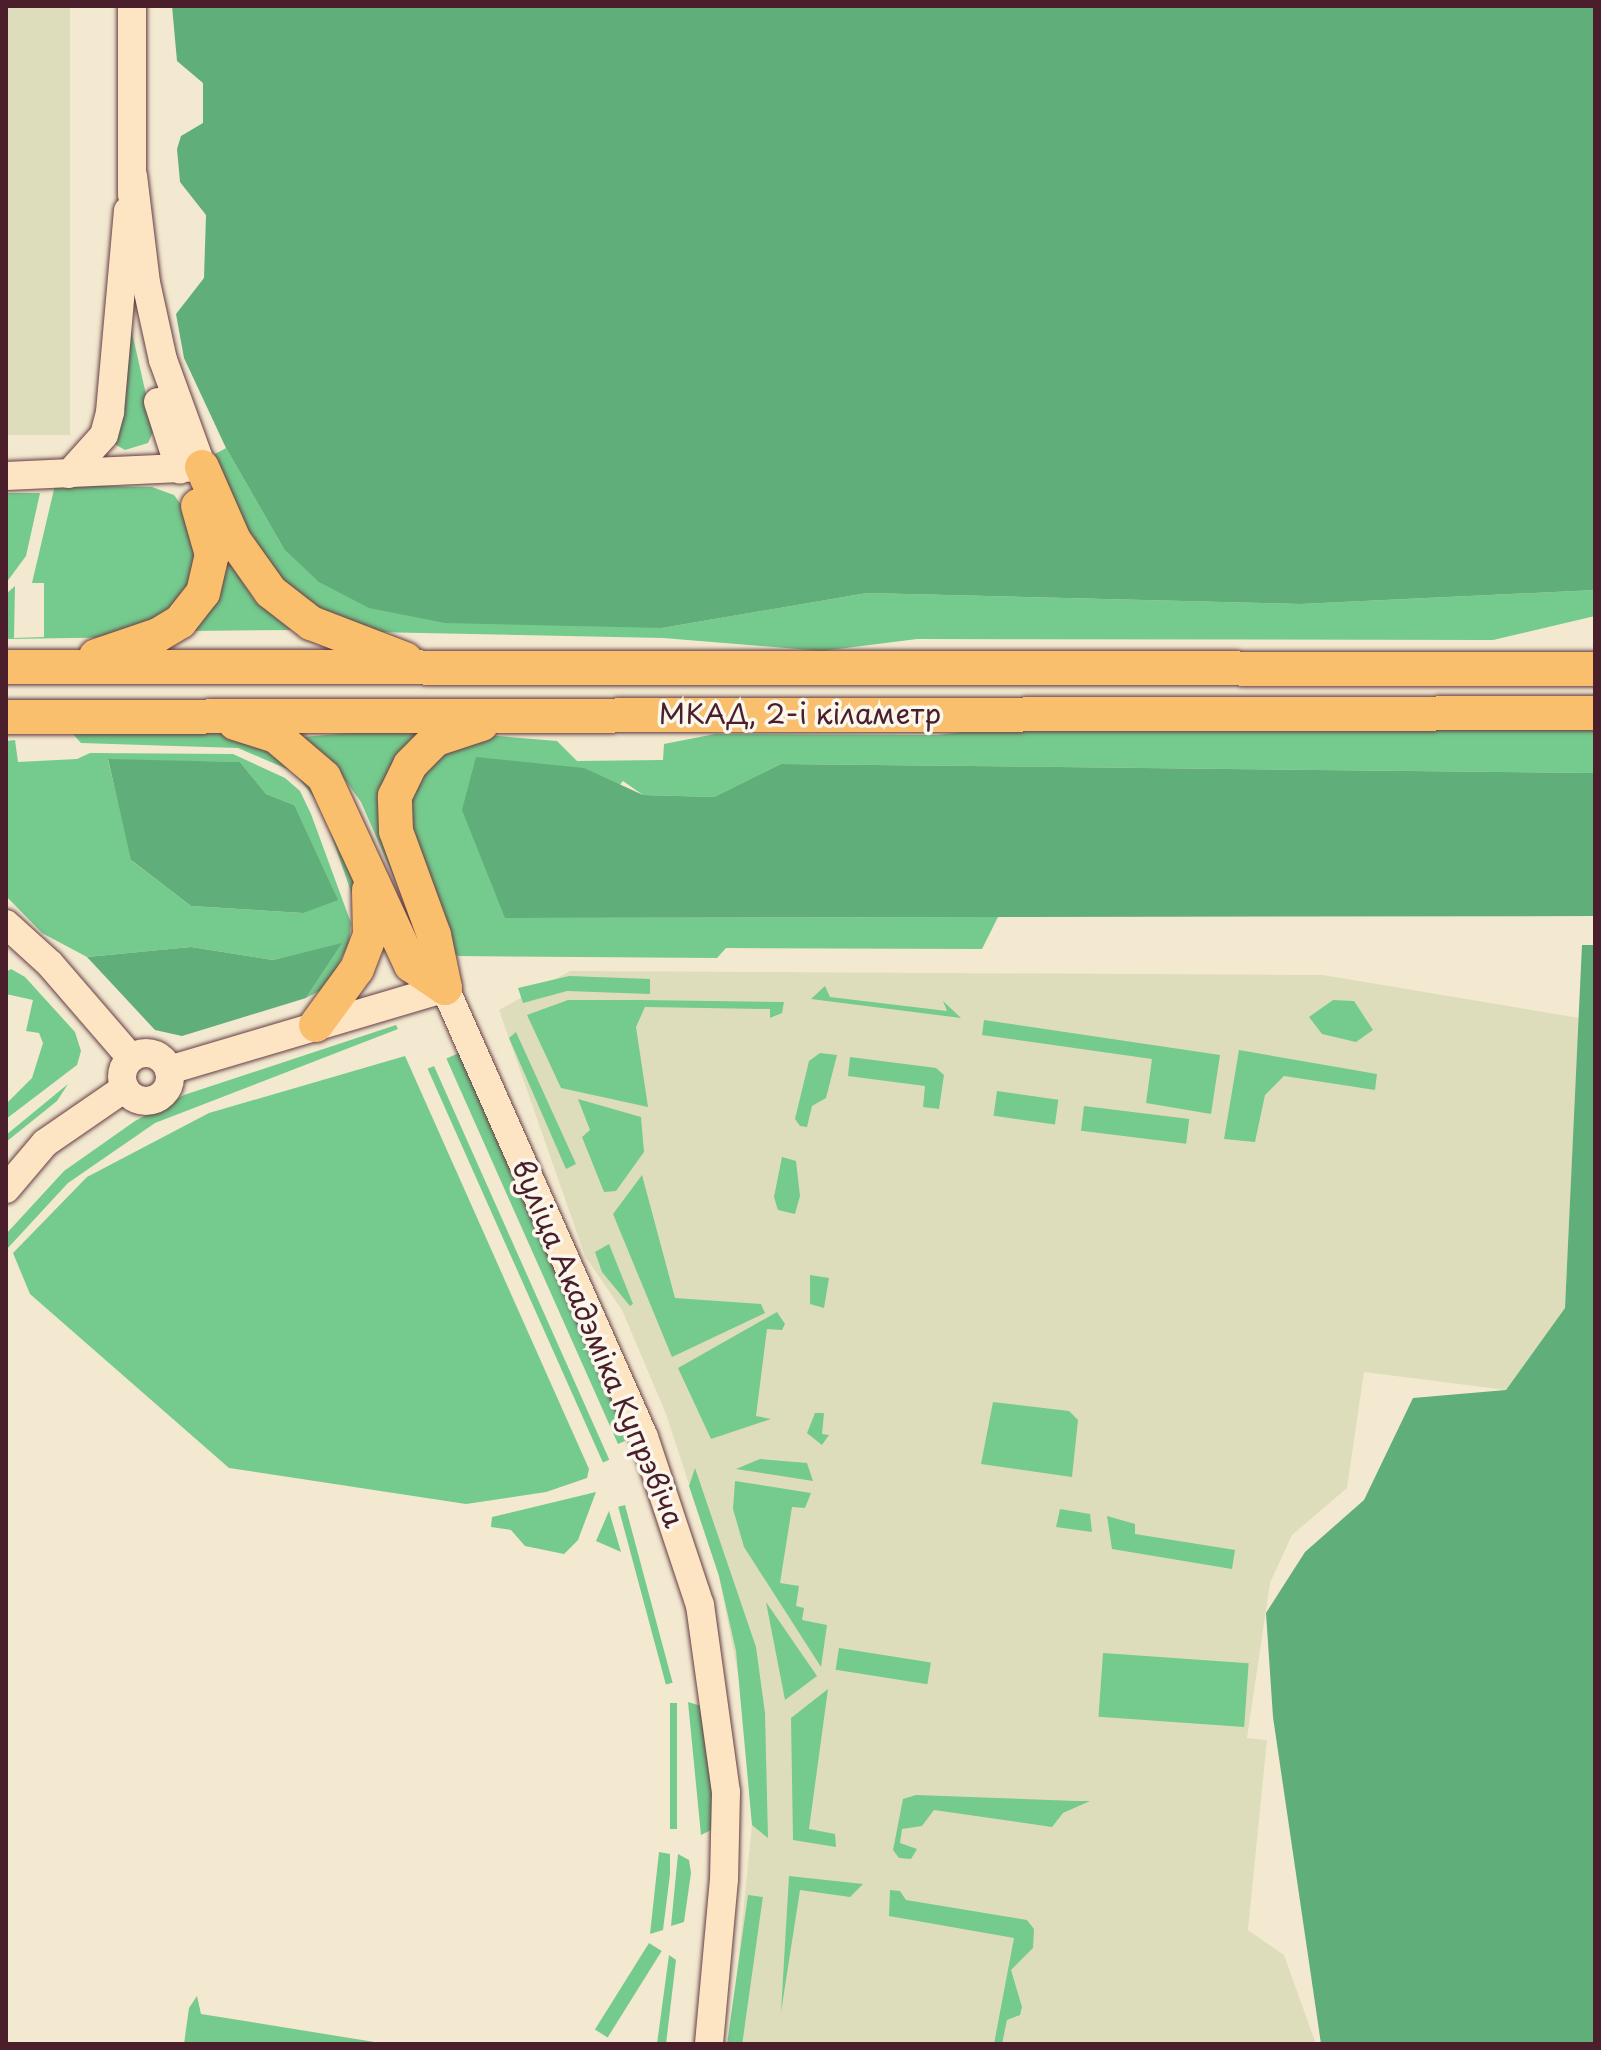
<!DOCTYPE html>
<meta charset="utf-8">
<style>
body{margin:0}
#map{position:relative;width:1601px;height:2050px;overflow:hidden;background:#f3e9d0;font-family:"Playpen Sans",sans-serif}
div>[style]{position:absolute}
.built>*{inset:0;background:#deddbb;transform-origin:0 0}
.green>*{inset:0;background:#75ca8e;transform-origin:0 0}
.forest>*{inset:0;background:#60ae79}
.roads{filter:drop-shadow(0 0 2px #633d44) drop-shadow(0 0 2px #633d44)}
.secondary>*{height:28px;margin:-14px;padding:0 14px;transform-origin:14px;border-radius:14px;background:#fde5c4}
.secondary>.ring{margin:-14px;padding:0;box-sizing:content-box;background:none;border:28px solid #fde5c4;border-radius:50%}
.trunk>*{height:34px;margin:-17px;padding:0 17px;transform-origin:17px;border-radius:17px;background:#f9bf6c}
span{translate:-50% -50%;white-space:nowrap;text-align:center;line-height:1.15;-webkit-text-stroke:7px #fbf7ec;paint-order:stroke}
.street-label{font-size:28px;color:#4a1f2b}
.frame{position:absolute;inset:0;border:8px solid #4a1f2b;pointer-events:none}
</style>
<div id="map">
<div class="built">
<i style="left:6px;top:6px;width:64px;height:429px"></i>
<i style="clip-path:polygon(570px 971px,1323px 975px,1579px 1018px,1565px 1308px,1506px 1390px,1364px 1372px,1347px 1488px,1292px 1535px,1270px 1583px,1247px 1738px,1267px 1740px,1248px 1930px,1284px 1955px,1316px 2044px,730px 2044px,752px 1825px,746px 1715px,719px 1576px,666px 1414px,622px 1310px,585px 1256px,499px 1010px)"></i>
</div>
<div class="green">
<i style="clip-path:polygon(131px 328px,154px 430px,148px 443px,125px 450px,113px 443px)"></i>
<i style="clip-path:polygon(226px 448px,284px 549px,662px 628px,867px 593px,1301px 604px,1595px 590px,1595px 616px,1493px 640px,917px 639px,822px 651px,663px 638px,373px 632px,351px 627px,285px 592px,204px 460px)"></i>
<i style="clip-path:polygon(55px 485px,152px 487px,174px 495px,200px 530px,192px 598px,137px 637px,6px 639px,6px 594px,15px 586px,14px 638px,44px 637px,44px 583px,32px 583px)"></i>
<i style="clip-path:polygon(6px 493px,40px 493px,26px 556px,6px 583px)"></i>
<i style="clip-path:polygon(224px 554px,255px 601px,291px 630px,189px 631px)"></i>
<i style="clip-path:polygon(1038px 723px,1595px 729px,1595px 773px,781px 764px,714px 797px,643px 795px,623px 781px,505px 918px,998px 917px,982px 949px,726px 948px,717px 958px,458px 956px,447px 947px,400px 823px,418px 769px,473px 734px,557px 741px,577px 761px,663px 760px,664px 744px,715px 734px,937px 735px)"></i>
<i style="clip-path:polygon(225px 730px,321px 777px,362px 893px,358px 912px,322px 808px,294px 772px,238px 748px,81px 743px,73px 734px)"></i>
<i style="clip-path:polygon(385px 730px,418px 731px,396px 759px,378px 810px,417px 930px,361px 802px,330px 759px,303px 737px)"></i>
<i style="clip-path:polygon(evenodd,15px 740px,18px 762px,77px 759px,90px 753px,233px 754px,285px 778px,300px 791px,311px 814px,351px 923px,349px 943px,327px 987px,306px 998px,341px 944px,273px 960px,191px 947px,87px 957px,42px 933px,6px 896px,6px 741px,15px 740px,108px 760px,240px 762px,266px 794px,294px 805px,303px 913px,191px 906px,132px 861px,108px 760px)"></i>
<i style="clip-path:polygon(11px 969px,25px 977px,75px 1032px,81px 1051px,77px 1065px,6px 1119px,6px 1104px,32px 1078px,43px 1043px,39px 1033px,26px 1031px,33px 1000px,6px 994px,6px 972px)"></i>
<i style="clip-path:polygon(569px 976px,650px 979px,650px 994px,567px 991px,523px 1003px,518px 988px)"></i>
<i style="clip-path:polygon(825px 986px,830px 997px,947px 1011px,943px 1001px,961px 1018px,811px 999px)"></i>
<i style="clip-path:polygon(568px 1000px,641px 1000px,784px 1002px,782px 1013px,770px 1018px,770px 1009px,645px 1007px,636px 1027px,648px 1107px,561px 1088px,527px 1015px)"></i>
<i style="clip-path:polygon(1333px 1000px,1354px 1001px,1373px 1030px,1356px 1042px,1322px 1034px,1309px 1017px)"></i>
<i style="clip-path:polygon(984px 1020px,1220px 1055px,1211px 1114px,1146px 1103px,1152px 1059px,982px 1035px)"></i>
<i style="clip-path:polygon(396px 1025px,398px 1029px,155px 1123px,68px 1183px,6px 1250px,6px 1234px,64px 1171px,135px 1121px,184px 1095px)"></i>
<i style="clip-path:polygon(516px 1032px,576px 1164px,566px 1169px,509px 1038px)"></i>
<i style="clip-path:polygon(1239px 1050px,1377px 1074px,1375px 1090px,1284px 1076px,1265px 1095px,1255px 1142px,1224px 1139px)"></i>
<i style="left:461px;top:1052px;width:422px;height:16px;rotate:66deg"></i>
<i style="clip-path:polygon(820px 1053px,837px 1055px,826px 1098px,812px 1106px,807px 1127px,800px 1126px,795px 1119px,809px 1061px)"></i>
<i style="clip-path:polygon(405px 1056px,589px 1469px,587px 1478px,546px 1492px,466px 1504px,229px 1468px,30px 1294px,13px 1253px,87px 1177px,209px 1113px)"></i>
<i style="clip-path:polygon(850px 1057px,936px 1068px,944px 1075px,939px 1109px,923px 1107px,925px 1086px,848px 1076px)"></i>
<i style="left:434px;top:1066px;width:431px;height:7px;rotate:66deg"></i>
<i style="clip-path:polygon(68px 1084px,57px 1101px,6px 1142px,6px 1135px)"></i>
<i style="left:997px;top:1091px;width:62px;height:25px;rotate:8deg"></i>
<i style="clip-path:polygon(578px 1099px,641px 1117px,644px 1152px,616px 1191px,604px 1192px,582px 1137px,590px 1130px)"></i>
<i style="left:1084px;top:1106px;width:106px;height:25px;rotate:7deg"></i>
<i style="clip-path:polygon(782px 1157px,796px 1161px,800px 1196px,795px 1214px,778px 1210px,774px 1197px)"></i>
<i style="clip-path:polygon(642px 1175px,675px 1298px,761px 1304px,765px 1313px,672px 1357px,613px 1214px)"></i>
<i style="clip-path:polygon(609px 1244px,633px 1304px,630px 1306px,602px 1272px,595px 1252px)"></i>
<i style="clip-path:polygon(810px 1275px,829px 1278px,824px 1308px,810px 1304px)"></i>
<i style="clip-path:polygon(777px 1312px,785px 1324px,782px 1330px,767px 1329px,756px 1416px,771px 1419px,711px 1439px,678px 1368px)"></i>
<i style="clip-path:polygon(993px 1402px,1069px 1411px,1078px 1420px,1072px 1477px,981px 1464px)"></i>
<i style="clip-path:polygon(815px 1413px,824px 1413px,822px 1434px,829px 1435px,822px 1445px,807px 1433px)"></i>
<i style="clip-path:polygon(760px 1459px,807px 1463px,813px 1481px,736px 1469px)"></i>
<i style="clip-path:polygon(695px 1468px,756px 1647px,765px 1713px,768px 1838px,752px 1825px,736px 1651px,719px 1576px,689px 1486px)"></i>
<i style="clip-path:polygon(735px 1481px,811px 1493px,805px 1508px,792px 1507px,780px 1583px,799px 1586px,796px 1606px,804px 1608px,802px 1620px,827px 1625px,821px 1667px,744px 1547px,733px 1509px)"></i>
<i style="clip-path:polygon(596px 1492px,578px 1540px,564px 1554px,525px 1546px,511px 1530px,491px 1527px,492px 1517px)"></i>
<i style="left:625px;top:1505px;width:184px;height:7px;rotate:75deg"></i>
<i style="clip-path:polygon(1060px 1509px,1090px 1514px,1092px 1532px,1056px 1527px)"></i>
<i style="clip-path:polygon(609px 1511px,621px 1552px,596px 1541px)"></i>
<i style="clip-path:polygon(1107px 1516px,1135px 1524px,1135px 1534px,1235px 1550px,1232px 1569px,1112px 1549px)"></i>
<i style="clip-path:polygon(766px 1602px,817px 1676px,785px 1700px)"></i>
<i style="left:839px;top:1648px;width:93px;height:22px;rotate:9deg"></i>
<i style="left:1103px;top:1653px;width:146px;height:64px;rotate:4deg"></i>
<i style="clip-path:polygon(828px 1689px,809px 1829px,835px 1834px,836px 1847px,793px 1840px,791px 1718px)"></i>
<i style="clip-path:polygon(688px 1702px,701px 1706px,714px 1787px,713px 1829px,701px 1835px)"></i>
<i style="left:670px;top:1703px;width:7px;height:126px"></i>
<i style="clip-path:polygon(916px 1795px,1076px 1801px,1090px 1801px,1063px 1813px,1052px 1827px,934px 1810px,922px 1826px,902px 1829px,900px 1843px,917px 1849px,911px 1859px,899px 1858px,893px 1850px,903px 1799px)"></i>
<i style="clip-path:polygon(659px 1852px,670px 1854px,670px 1874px,663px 1930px,650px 1934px)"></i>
<i style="clip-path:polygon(678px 1854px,689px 1860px,691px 1873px,684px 1922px,671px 1926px)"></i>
<i style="clip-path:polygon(789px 1876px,863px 1884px,850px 1897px,800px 1890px,781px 2012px)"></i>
<i style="clip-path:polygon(890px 1890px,900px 1891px,906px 1900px,1027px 1920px,1034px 1929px,1033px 1948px,1011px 1970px,1022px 2007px,1020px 2015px,1007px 2020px,1002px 2044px,994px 2044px,1014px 1938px,889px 1916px)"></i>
<i style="left:748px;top:1895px;width:15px;height:150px;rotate:8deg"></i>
<i style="left:649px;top:1943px;width:15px;height:102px;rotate:32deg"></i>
<i style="clip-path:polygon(669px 1955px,676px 1960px,666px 2044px,657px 2044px)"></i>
<i style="clip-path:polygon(197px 1996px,201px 2014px,387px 2044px,184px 2044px,189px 2008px)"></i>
</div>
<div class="forest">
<i style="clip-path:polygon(172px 6px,1595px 6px,1595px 590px,1301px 604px,867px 593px,662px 628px,445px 623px,369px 608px,319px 582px,284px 549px,226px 448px,184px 358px,176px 314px,204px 278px,206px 215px,180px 182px,177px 149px,181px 136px,203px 123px,203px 83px,177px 61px)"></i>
<i style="clip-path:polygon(476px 757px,584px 768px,643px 795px,714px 797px,781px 764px,1595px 773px,1595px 916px,505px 918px,462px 810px)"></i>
<i style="clip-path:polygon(108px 759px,240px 762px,266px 794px,294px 805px,338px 900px,303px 913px,191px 906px,131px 860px)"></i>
<i style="clip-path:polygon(342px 943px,306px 998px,182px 1036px,155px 1030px,87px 957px,191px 947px,273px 960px)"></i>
<i style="clip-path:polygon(1582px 945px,1595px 945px,1595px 2044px,1321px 2044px,1273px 1717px,1266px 1613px,1305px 1552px,1364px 1500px,1413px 1398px,1506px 1390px,1565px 1308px)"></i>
</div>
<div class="roads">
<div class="secondary">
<i style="left:132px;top:195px;width:189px;rotate:-90deg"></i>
<i style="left:158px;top:402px;width:71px;rotate:72.1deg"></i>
<i style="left:69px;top:474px;width:52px;rotate:-48.1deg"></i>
<i style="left:104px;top:435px;width:24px;rotate:-75deg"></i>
<i style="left:110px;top:412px;width:202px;rotate:-84.9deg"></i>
<i style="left:6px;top:476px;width:196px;rotate:-2.6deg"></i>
<i style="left:202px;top:467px;width:114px;rotate:-110deg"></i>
<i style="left:163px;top:360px;width:79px;rotate:-102.4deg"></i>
<i style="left:146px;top:283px;width:108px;rotate:-96.9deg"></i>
<i style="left:6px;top:924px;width:59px;rotate:42.3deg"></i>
<i style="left:50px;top:964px;width:124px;rotate:49.2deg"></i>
<i class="ring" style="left:122px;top:1053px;width:20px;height:20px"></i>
<i style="left:169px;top:1070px;width:288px;rotate:-16.5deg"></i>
<i style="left:445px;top:988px;width:491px;rotate:66.1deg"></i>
<i style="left:644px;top:1437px;width:177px;rotate:71.6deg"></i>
<i style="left:700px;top:1605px;width:189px;rotate:82.1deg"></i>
<i style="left:726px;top:1792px;width:87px;rotate:91.3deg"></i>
<i style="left:724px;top:1879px;width:166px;rotate:95.2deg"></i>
<i style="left:6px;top:1189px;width:60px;rotate:-49.7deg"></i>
<i style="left:45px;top:1143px;width:97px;rotate:-34.5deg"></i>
</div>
<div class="trunk">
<i style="left:202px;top:467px;width:80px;rotate:66.3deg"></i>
<i style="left:234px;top:540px;width:64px;rotate:54.6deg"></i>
<i style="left:271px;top:592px;width:51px;rotate:37.8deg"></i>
<i style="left:311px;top:623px;width:101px;rotate:21deg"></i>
<i style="left:96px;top:656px;width:65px;rotate:-18.7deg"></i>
<i style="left:158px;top:635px;width:26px;rotate:-31deg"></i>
<i style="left:180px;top:622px;width:37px;rotate:-52deg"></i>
<i style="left:203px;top:593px;width:39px;rotate:-77deg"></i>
<i style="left:212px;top:555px;width:51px;rotate:-105.9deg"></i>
<i style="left:6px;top:667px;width:1589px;rotate:0.07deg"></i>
<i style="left:6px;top:717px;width:1589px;rotate:-0.14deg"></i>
<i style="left:235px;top:723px;width:43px;rotate:17.6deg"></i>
<i style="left:276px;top:736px;width:63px;rotate:40.5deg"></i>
<i style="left:324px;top:777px;width:207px;rotate:65.2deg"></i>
<i style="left:411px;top:965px;width:41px;rotate:34.1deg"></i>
<i style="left:445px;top:988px;width:54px;rotate:-101.7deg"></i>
<i style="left:434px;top:935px;width:111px;rotate:-110.1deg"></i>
<i style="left:396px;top:831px;width:35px;rotate:-92deg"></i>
<i style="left:395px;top:796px;width:34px;rotate:-64deg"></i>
<i style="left:410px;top:765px;width:37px;rotate:-45deg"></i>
<i style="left:436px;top:739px;width:48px;rotate:-18.1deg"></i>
<i style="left:316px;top:1025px;width:69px;rotate:-53.8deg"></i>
<i style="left:357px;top:969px;width:36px;rotate:-69deg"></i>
<i style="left:370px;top:935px;width:45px;rotate:-91.3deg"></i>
</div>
</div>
<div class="street-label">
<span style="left:800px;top:713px">МКАД, 2-і кіламетр</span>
<span style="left:599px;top:1343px;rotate:67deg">вуліца Акадэміка Купрэвіча</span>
</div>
<div class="frame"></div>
</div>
